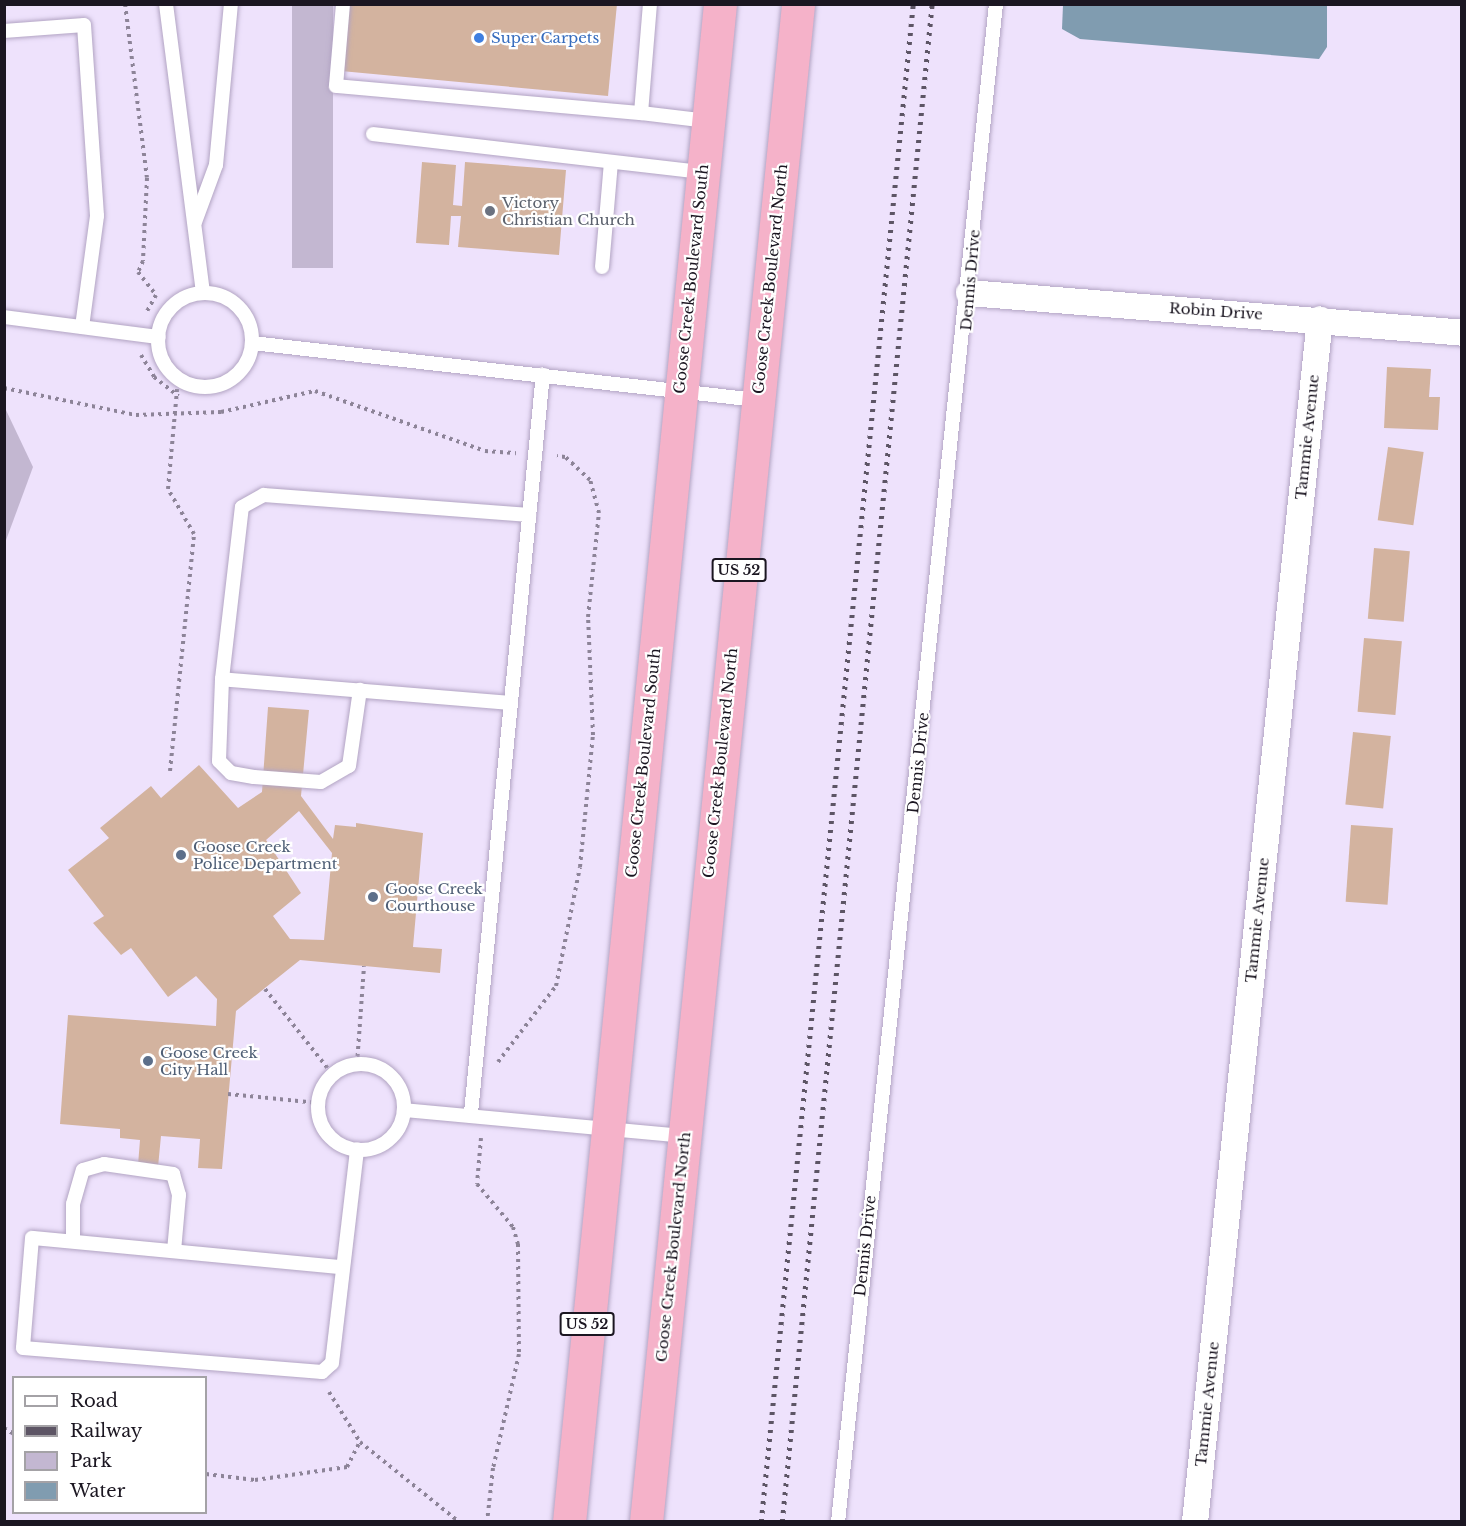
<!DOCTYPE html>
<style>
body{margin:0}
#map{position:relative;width:1466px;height:1526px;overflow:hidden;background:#eee2fc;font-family:"Libre Baskerville",serif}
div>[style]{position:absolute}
.green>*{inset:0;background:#c3b7d1;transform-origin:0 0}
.water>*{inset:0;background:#809cb0}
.building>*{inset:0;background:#d3b39f;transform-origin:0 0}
.path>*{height:4px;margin-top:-2px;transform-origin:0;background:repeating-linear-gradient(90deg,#8d8498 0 3px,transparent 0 7.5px)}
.roads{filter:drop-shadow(0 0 2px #b2a4c3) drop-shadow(0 0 2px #b2a4c3)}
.lane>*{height:14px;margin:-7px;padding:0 7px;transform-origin:7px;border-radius:7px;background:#fff}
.lane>.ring{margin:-7px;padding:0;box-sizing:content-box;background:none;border:14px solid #fff;border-radius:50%}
.street>*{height:26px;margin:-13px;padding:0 13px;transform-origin:13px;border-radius:13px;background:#fff}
.highway>*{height:33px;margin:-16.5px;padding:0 16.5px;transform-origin:16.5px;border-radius:16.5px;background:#f5b2c9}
.rail>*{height:4.5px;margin-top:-2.25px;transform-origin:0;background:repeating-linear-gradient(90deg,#5d5565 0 3px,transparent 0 9px)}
.dots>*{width:16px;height:16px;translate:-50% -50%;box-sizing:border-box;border:3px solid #fff;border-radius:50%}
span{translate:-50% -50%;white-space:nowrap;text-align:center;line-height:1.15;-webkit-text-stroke:4.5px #fff;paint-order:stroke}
.shield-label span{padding:2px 4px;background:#fff;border:2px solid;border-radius:4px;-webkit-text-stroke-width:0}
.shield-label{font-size:14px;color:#1b1621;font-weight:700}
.shop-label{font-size:15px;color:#366cbe}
.left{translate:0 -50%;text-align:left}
.worship-label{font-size:15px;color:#5b616d}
.street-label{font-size:15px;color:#1b1621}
.service-label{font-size:15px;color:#4e5e75}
.frame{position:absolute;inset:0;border:6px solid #1b1621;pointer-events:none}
.legend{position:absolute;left:12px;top:1376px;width:195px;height:138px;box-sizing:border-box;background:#fff;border:2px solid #a4a2a6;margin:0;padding:8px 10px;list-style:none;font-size:18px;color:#1b1621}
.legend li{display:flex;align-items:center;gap:12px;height:30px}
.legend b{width:30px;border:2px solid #a4a2a6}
</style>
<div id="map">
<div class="green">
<i style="left:292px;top:5px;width:41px;height:263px"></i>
<i style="clip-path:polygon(5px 408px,33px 467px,5px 543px,4px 408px)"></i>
</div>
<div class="water">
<i style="clip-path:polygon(1063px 5px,1327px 5px,1327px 47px,1319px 59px,1080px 39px,1062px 29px)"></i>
</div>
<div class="building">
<i style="clip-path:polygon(348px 4px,617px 4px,608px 96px,341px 71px)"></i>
<i style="clip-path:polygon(422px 162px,456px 165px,453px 205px,462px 206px,465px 162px,566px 170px,559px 255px,458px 247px,461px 216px,451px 216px,449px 245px,416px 243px)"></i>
<i style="clip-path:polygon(1387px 367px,1431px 369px,1429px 397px,1440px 397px,1438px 430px,1384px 428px)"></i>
<i style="left:1388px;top:447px;width:36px;height:74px;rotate:8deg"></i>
<i style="left:1374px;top:548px;width:36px;height:71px;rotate:5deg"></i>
<i style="left:1364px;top:638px;width:38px;height:74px;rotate:5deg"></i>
<i style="clip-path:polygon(evenodd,268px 707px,309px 710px,301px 796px,333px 839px,335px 825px,356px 827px,356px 823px,423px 833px,413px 947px,442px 949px,440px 973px,300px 960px,236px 1011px,222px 1169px,198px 1168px,200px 1139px,161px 1136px,158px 1167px,138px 1165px,140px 1140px,120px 1138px,120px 1129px,60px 1124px,68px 1015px,216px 1026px,217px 999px,196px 976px,168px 997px,131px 948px,121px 955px,93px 923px,104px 916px,68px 870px,109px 838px,100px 828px,151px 786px,161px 798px,199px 765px,238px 808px,262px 792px,268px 707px,299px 811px,332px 853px,324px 940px,290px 939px,273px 916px,301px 893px,266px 840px,299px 811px)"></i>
<i style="left:1353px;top:732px;width:38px;height:73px;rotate:6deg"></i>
<i style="left:1351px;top:825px;width:42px;height:77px;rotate:4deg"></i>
</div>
<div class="path">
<i style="left:125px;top:4px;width:175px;rotate:82.8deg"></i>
<i style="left:147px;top:178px;width:83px;rotate:92.8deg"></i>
<i style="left:143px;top:261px;width:12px;rotate:114deg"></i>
<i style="left:138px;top:272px;width:29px;rotate:52deg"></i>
<i style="left:156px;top:295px;width:21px;rotate:119deg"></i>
<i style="left:141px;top:355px;width:26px;rotate:59deg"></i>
<i style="left:154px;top:377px;width:31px;rotate:38deg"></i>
<i style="left:4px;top:388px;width:135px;rotate:11.6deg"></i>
<i style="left:136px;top:415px;width:85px;rotate:-2deg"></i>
<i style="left:221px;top:412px;width:96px;rotate:-12.6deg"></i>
<i style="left:315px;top:391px;width:180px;rotate:19.4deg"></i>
<i style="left:485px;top:451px;width:31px;rotate:4deg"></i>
<i style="left:170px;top:771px;width:238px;rotate:-84.2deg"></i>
<i style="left:194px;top:534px;width:52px;rotate:-120deg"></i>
<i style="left:168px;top:489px;width:110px;rotate:-84.8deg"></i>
<i style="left:265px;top:989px;width:110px;rotate:51.7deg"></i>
<i style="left:498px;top:1062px;width:96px;rotate:-52.7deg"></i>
<i style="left:556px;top:986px;width:121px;rotate:-78.6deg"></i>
<i style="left:580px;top:867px;width:133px;rotate:-84.4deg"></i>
<i style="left:593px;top:735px;width:118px;rotate:-92.4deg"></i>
<i style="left:588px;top:617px;width:105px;rotate:-84deg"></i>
<i style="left:599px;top:513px;width:34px;rotate:-105deg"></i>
<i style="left:590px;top:480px;width:34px;rotate:-137deg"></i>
<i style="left:565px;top:457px;width:8px;rotate:-173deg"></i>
<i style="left:357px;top:1064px;width:98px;rotate:-85.9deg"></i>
<i style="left:228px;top:1094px;width:90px;rotate:5.7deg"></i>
<i style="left:481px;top:1138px;width:46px;rotate:95deg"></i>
<i style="left:477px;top:1184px;width:56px;rotate:50.1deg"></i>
<i style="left:513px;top:1227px;width:18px;rotate:74deg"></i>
<i style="left:518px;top:1244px;width:110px;rotate:89.5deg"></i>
<i style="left:519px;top:1354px;width:117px;rotate:102.8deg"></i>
<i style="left:493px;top:1468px;width:54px;rotate:96.3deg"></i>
<i style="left:329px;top:1392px;width:59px;rotate:58.2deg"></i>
<i style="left:360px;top:1442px;width:127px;rotate:38.9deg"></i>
<i style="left:4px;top:1428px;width:12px;rotate:31deg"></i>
<i style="left:206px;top:1474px;width:49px;rotate:7deg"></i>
<i style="left:255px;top:1480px;width:93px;rotate:-8deg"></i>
<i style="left:347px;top:1467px;width:28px;rotate:-63deg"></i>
</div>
<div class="roads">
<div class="lane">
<i style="left:166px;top:4px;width:291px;rotate:82.7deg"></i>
<i style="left:343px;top:4px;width:82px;rotate:94.9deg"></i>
<i style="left:336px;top:86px;width:306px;rotate:5.1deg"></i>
<i style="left:641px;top:113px;width:109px;rotate:-85.3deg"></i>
<i style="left:4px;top:31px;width:80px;rotate:-4.3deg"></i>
<i style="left:84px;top:25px;width:191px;rotate:86.1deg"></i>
<i style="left:97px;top:216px;width:112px;rotate:97.7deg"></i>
<i style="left:641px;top:113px;width:67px;rotate:6.8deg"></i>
<i style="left:373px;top:134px;width:331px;rotate:6.6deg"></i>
<i style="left:195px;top:222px;width:61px;rotate:-69.8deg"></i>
<i style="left:216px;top:165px;width:162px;rotate:-84.7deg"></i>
<i style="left:602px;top:267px;width:105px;rotate:-85.1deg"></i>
<i class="ring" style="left:158px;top:293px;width:80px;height:80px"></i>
<i style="left:4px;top:317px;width:156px;rotate:7.4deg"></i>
<i style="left:252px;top:343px;width:508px;rotate:6.44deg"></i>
<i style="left:222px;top:679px;width:82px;rotate:92.1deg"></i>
<i style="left:219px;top:761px;width:17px;rotate:45deg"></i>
<i style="left:231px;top:773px;width:23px;rotate:10deg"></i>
<i style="left:254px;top:777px;width:67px;rotate:4.3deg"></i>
<i style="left:321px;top:782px;width:32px;rotate:-30deg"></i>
<i style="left:349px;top:766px;width:77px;rotate:-81.8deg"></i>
<i style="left:511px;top:703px;width:290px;rotate:-175.3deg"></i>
<i style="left:222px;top:679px;width:173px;rotate:-83.4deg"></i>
<i style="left:242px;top:507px;width:25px;rotate:-29deg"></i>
<i style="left:264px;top:495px;width:266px;rotate:4.3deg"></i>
<i class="ring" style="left:318px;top:1064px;width:72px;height:72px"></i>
<i style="left:404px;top:1110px;width:281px;rotate:5.3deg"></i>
<i style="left:471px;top:1113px;width:742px;rotate:-84.44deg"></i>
<i style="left:73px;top:1241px;width:37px;rotate:-90deg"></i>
<i style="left:73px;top:1204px;width:35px;rotate:-74deg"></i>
<i style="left:83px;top:1170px;width:22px;rotate:-16deg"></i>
<i style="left:104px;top:1164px;width:70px;rotate:8.2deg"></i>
<i style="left:173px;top:1174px;width:22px;rotate:74deg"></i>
<i style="left:179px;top:1195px;width:56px;rotate:95.1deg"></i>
<i style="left:340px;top:1267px;width:309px;rotate:-174.6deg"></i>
<i style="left:32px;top:1238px;width:110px;rotate:94.7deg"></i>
<i style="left:23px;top:1348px;width:300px;rotate:4.6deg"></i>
<i style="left:322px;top:1372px;width:13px;rotate:-42deg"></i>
<i style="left:332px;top:1363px;width:215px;rotate:-83.3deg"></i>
<i style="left:838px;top:1522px;width:1526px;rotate:-84.06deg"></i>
</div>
<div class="street">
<i style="left:969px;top:293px;width:495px;rotate:4.6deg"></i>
<i style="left:1195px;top:1522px;width:1209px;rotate:-84.07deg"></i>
</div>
<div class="highway">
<i style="left:569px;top:1522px;width:1525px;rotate:-84.32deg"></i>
<i style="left:646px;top:1522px;width:1526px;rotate:-84.28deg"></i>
</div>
</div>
<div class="rail">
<i style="left:761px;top:1522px;width:1526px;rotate:-84.28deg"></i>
<i style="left:782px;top:1522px;width:1525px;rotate:-84.36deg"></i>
</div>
<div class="dots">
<i style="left:479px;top:38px;background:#3f7fe0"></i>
<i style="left:490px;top:211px;background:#6b7280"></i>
<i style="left:181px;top:855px;background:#5c6f8a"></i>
<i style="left:373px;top:897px;background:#5c6f8a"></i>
<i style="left:148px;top:1061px;background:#5c6f8a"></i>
</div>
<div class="shield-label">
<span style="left:739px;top:570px">US 52</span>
<span style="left:587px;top:1324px">US 52</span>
</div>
<div class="shop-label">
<span class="left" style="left:491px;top:38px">Super Carpets</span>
</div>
<div class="worship-label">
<span class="left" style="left:502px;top:211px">Victory<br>Christian Church</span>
</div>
<div class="street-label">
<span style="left:691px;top:279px;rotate:-84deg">Goose Creek Boulevard South</span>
<span style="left:770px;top:279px;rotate:-84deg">Goose Creek Boulevard North</span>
<span style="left:970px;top:280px;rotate:-85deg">Dennis Drive</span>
<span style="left:1216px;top:311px;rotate:4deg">Robin Drive</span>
<span style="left:1307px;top:437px;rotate:-84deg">Tammie Avenue</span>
<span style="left:643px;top:763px;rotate:-84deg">Goose Creek Boulevard South</span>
<span style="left:720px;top:763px;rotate:-84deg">Goose Creek Boulevard North</span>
<span style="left:918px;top:763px;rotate:-84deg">Dennis Drive</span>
<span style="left:1257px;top:920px;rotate:-84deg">Tammie Avenue</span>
<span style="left:865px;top:1246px;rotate:-84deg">Dennis Drive</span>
<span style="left:673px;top:1247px;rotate:-84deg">Goose Creek Boulevard North</span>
<span style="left:1207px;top:1404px;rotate:-84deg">Tammie Avenue</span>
</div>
<div class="service-label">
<span class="left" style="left:193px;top:855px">Goose Creek<br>Police Department</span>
<span class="left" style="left:385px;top:897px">Goose Creek<br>Courthouse</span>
<span class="left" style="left:160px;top:1061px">Goose Creek<br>City Hall</span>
</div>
<div class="frame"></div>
<ul class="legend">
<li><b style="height:8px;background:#fff"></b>Road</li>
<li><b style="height:8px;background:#5d5565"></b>Railway</li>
<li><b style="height:16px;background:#c3b7d1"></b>Park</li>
<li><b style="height:16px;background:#809cb0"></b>Water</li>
</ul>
</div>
